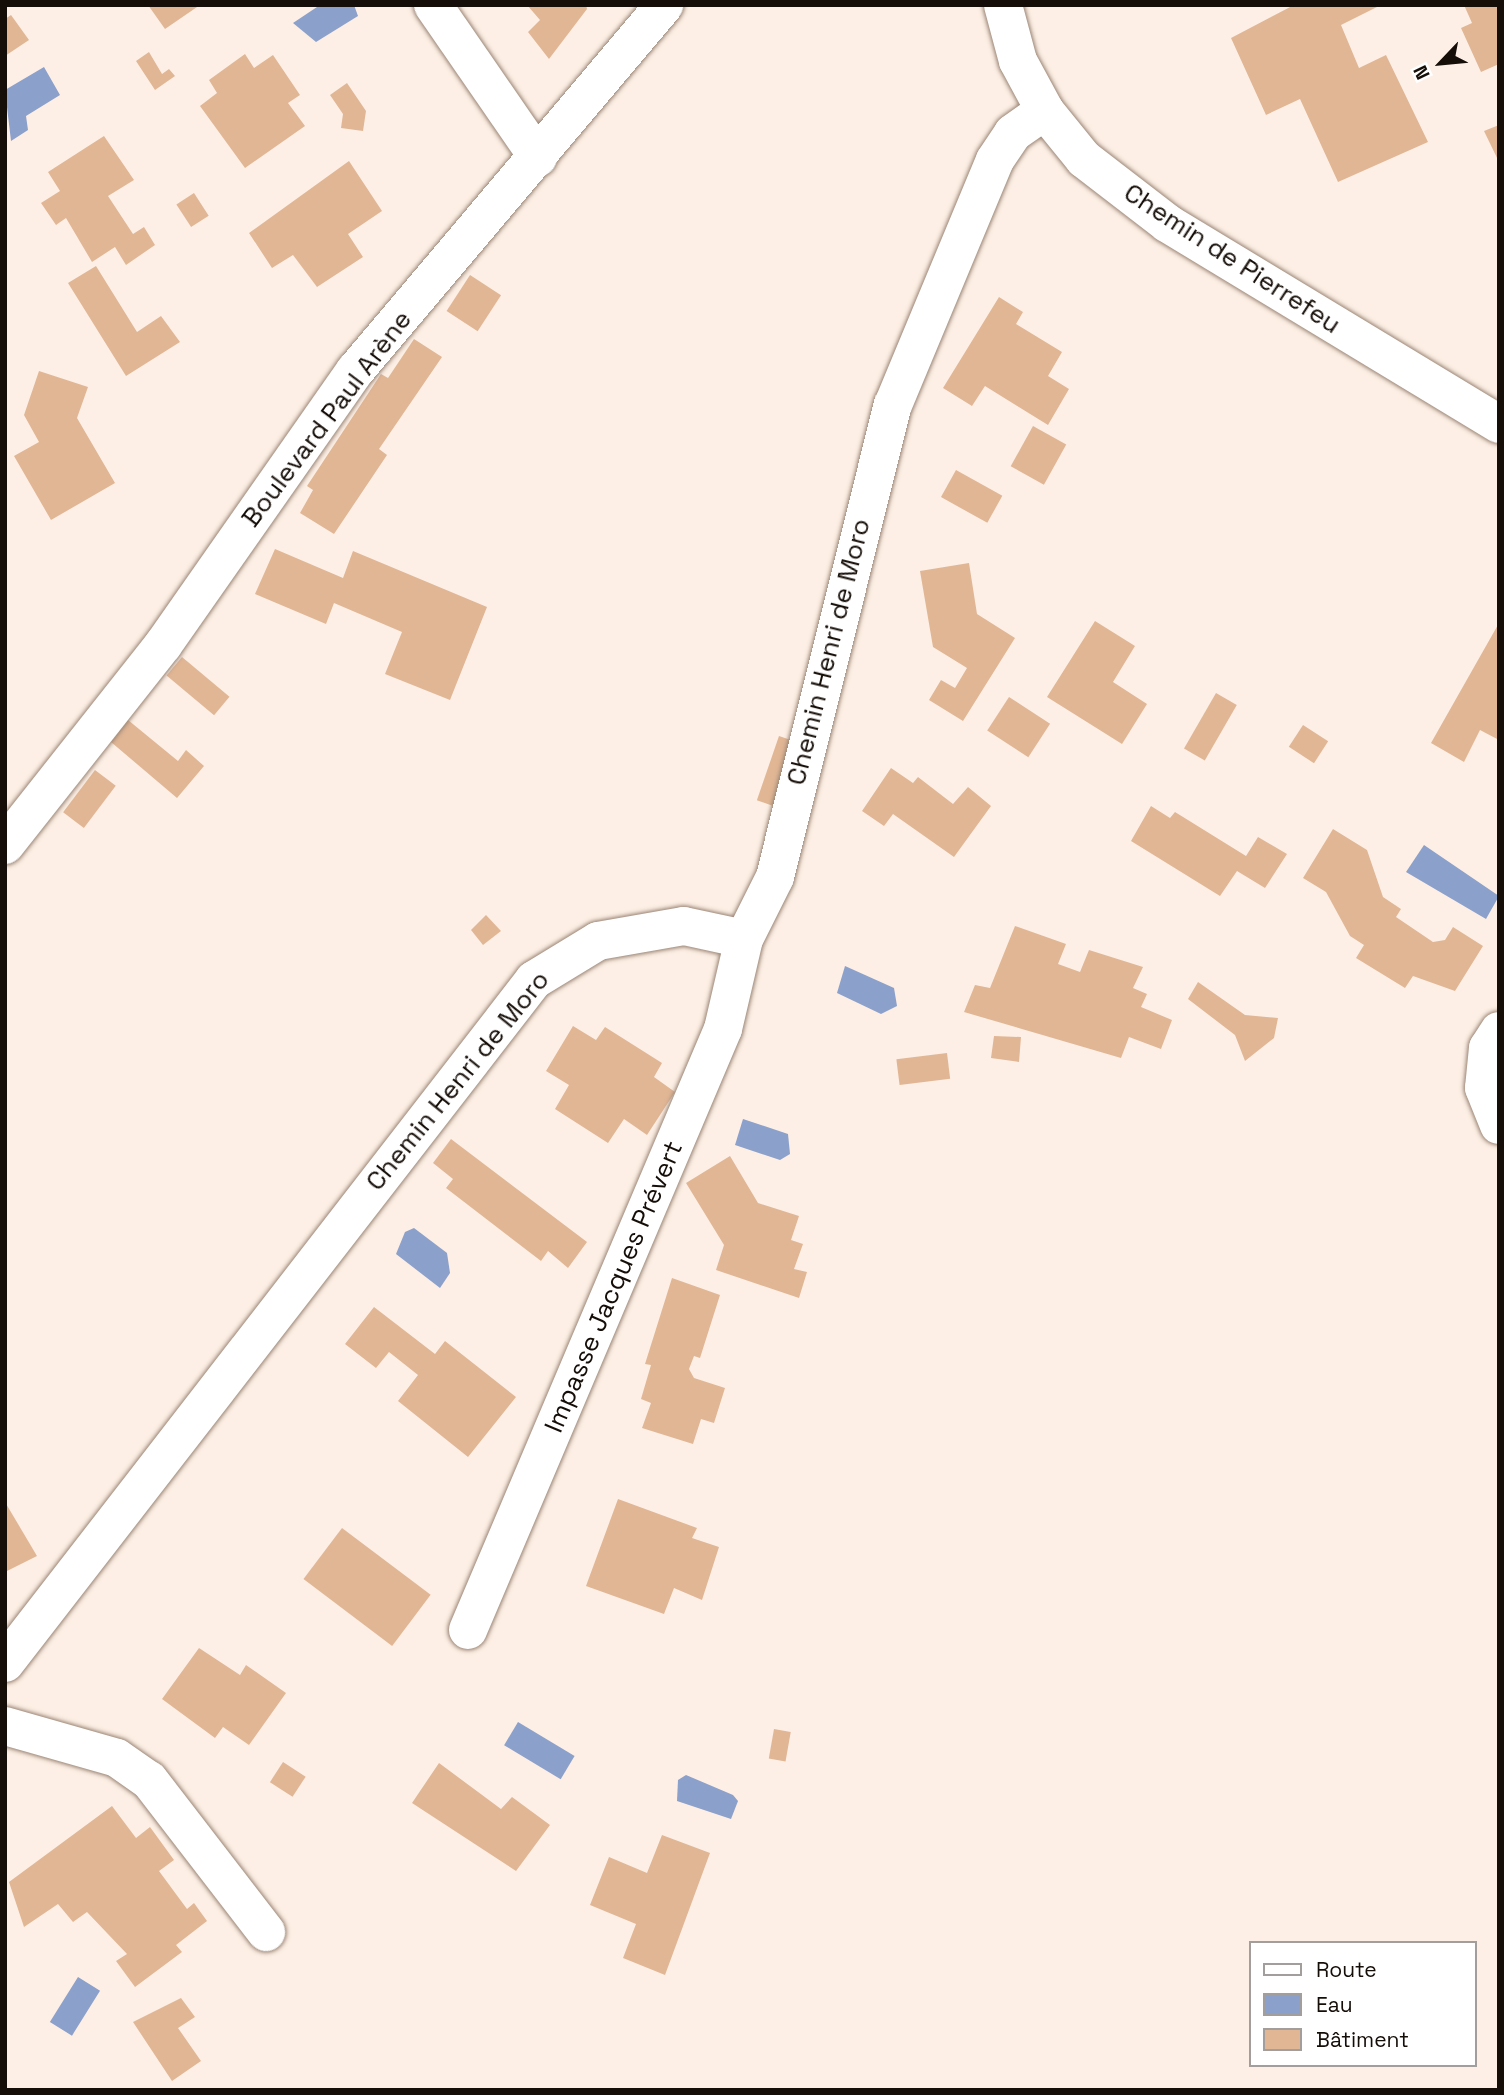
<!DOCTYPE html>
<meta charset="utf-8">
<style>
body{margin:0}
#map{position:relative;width:1504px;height:2095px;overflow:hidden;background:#fdefe5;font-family:"Space Grotesk",sans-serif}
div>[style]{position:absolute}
.water>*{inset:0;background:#8ba0ca;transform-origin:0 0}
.building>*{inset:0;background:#e1b695;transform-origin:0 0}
.roads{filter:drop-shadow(0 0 2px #9a8575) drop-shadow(0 0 2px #9a8575)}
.minor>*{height:38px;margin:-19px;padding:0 19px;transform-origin:19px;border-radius:19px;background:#fff}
span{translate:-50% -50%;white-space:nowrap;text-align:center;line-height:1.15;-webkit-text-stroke:5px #fff;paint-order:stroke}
.street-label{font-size:26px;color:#150d07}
.frame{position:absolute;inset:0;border:7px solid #150d07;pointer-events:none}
.legend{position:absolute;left:1249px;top:1941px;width:228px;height:126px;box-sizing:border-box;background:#fff;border:2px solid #a19e9c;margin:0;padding:9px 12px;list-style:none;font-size:21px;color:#150d07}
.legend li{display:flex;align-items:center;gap:14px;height:35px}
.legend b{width:35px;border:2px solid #a19e9c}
.north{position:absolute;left:1406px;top:28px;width:70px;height:70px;-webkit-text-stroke:5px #fff;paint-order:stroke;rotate:244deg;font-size:19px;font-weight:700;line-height:28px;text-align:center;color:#150d07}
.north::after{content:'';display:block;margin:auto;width:24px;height:32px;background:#150d07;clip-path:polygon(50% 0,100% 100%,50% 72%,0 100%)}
</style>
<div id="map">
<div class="water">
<i style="clip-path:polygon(320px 5px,354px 5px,358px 16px,316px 42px,293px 23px)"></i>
<i style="clip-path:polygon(44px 67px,60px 95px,26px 116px,28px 130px,11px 141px,5px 90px)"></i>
<i style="clip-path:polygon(1424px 845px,1499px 896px,1486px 919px,1406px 872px)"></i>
<i style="clip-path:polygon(845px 966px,894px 988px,897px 1006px,881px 1014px,837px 993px)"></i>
<i style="clip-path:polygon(743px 1119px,788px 1134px,790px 1154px,780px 1160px,735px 1145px)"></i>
<i style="clip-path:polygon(414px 1228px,447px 1253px,450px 1273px,440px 1288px,396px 1254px,405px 1232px)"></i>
<i style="left:518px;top:1722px;width:66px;height:27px;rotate:31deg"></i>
<i style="clip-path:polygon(686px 1775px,733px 1795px,738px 1801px,731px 1819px,677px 1801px,678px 1780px)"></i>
<i style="left:78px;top:1977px;width:26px;height:53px;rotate:32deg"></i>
</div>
<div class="building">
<i style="clip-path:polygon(148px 5px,200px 5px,165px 29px)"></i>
<i style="clip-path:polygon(527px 5px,586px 5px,587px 9px,549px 59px,528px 32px,540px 20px)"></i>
<i style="clip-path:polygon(1294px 5px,1381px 5px,1341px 25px,1359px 68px,1386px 55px,1428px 142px,1338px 182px,1300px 99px,1266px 115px,1231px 38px)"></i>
<i style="clip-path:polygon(1464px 5px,1499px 5px,1499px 64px,1481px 72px,1461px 28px,1472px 23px)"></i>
<i style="clip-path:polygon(11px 15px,29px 40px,5px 56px,5px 19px)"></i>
<i style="clip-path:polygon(149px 52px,162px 74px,169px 69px,175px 76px,155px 90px,136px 61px)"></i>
<i style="clip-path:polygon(245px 54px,254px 68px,273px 55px,300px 95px,288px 103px,305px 126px,245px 168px,200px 106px,217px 93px,209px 80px)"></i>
<i style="clip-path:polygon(347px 83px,366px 111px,363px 131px,341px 128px,343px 114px,330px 95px)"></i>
<i style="clip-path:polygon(1499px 125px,1499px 162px,1484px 131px)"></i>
<i style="clip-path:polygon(104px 136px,134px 180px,108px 196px,133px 234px,144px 227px,155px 245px,126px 265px,115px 247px,92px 262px,66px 218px,56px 225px,41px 203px,60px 191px,48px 172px)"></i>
<i style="clip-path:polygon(349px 161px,382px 211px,348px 234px,363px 257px,317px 287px,293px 255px,272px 268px,249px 233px)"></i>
<i style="left:194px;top:193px;width:27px;height:21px;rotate:57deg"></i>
<i style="clip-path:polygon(96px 266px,137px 332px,161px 316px,180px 342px,126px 376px,68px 283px)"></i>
<i style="left:470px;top:275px;width:37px;height:43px;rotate:33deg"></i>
<i style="clip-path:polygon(999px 297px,1023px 312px,1016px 324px,1062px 352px,1048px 376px,1069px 389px,1048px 425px,985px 386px,972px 406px,943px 388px)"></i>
<i style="clip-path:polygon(414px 339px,442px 357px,379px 449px,387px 455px,334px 534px,300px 513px,313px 490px,307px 486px,381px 374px,388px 378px)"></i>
<i style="clip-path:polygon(39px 371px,88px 387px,77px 418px,115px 483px,51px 520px,14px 456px,39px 442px,24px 415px)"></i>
<i style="left:1033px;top:426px;width:38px;height:46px;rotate:29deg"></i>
<i style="left:956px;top:470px;width:53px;height:31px;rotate:29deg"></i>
<i style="clip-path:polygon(275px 549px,343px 578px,353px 551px,487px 607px,450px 700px,385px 674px,402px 632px,334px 603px,326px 624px,255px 594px)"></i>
<i style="clip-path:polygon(969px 563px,977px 614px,1015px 638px,963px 721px,929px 700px,941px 680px,955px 688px,967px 668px,933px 647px,920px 571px)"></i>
<i style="clip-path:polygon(1095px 621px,1135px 646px,1113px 682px,1147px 704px,1122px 744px,1047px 697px)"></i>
<i style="clip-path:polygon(1499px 623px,1499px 740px,1480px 730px,1464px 762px,1431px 743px)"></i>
<i style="left:182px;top:657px;width:62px;height:24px;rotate:40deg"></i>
<i style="left:1216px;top:693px;width:24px;height:64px;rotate:30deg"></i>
<i style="left:1009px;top:697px;width:49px;height:40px;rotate:33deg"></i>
<i style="clip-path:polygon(128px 720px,178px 761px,186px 750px,204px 766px,177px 798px,111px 742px)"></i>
<i style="left:1303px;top:725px;width:30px;height:26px;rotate:33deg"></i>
<i style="left:779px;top:736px;width:21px;height:68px;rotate:19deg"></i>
<i style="clip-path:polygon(891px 768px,913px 783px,918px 777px,953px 804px,968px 787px,991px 806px,954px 857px,893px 814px,884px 826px,862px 811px)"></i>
<i style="left:95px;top:770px;width:26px;height:53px;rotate:37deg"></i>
<i style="clip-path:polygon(1151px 806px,1170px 818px,1175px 812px,1246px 856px,1258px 837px,1287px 854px,1265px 888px,1237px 871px,1220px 896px,1131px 841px)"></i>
<i style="clip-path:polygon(1333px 829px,1367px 850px,1383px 897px,1401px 909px,1396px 917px,1433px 942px,1445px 940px,1453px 927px,1483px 946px,1455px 991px,1413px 976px,1405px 988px,1356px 958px,1364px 945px,1350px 936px,1326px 892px,1303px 878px)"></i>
<i style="clip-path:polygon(486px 915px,501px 931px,483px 945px,471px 930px)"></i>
<i style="clip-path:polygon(1015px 926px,1066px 944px,1058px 964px,1080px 972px,1089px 950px,1143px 967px,1133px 988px,1147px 994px,1141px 1007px,1172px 1020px,1161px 1049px,1129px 1037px,1121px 1058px,964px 1012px,975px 985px,990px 988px)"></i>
<i style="clip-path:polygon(1198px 982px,1245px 1015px,1278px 1018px,1274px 1038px,1245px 1061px,1235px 1035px,1188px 999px)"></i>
<i style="clip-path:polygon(573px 1026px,596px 1040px,605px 1027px,662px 1063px,654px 1077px,675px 1092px,647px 1135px,624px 1119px,608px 1143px,555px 1109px,569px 1085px,546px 1071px)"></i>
<i style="clip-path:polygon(994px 1036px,1021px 1037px,1019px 1062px,991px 1058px)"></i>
<i style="left:947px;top:1053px;width:26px;height:51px;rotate:83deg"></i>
<i style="clip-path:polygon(451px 1139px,587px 1242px,568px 1268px,548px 1251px,541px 1261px,446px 1188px,453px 1179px,433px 1163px)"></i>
<i style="clip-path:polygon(730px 1156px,758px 1203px,799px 1216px,791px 1240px,803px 1244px,794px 1269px,807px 1272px,799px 1298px,716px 1270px,724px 1245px,686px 1183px)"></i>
<i style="clip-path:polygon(672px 1278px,720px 1295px,700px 1358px,694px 1356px,689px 1369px,694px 1378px,725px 1388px,714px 1423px,701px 1419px,693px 1444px,642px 1428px,651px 1403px,641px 1399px,651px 1365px,645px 1364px)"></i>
<i style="clip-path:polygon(374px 1307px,435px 1354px,445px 1341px,516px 1397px,468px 1457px,398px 1401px,418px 1375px,389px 1352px,376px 1368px,345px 1344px)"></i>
<i style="clip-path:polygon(618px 1499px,697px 1528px,692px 1538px,719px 1547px,702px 1600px,674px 1588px,664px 1614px,586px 1586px)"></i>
<i style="clip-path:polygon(5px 1502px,37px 1556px,5px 1572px)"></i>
<i style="left:342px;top:1528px;width:111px;height:64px;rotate:37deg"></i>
<i style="clip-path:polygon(199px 1648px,240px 1675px,246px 1665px,286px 1693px,249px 1745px,223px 1727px,215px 1738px,162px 1699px)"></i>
<i style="left:774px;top:1729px;width:17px;height:30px;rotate:10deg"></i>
<i style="left:283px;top:1762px;width:27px;height:24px;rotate:33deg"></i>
<i style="clip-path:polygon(439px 1763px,501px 1809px,512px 1797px,550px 1825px,516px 1871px,412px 1803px)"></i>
<i style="clip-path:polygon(112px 1806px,136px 1838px,150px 1827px,174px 1860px,159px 1871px,187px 1909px,194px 1903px,207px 1921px,176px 1945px,182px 1952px,135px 1987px,116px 1961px,127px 1954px,87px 1912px,73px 1922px,58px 1904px,24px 1927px,9px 1882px)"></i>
<i style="clip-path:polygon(662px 1835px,710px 1853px,665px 1975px,623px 1958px,636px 1924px,590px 1905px,609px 1857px,647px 1873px)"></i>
<i style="clip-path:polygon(181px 1998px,195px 2017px,178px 2028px,201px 2061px,172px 2081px,133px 2022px)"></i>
</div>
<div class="roads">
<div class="minor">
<i style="left:433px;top:5px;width:185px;rotate:55.4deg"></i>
<i style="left:1003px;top:5px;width:58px;rotate:75deg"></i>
<i style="left:1018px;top:61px;width:57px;rotate:61.6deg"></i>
<i style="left:1045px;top:111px;width:62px;rotate:50.9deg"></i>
<i style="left:1084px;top:159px;width:105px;rotate:37.6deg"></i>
<i style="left:1167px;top:223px;width:388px;rotate:31.2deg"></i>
<i style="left:5px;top:845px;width:255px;rotate:-51.7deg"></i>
<i style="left:163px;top:645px;width:335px;rotate:-55deg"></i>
<i style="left:355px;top:371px;width:479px;rotate:-49.8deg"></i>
<i style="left:1499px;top:1031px;width:20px;rotate:123deg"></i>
<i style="left:1488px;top:1048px;width:40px;rotate:95.7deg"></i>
<i style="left:1484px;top:1088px;width:40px;rotate:68deg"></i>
<i style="left:468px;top:1630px;width:653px;rotate:-67.01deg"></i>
<i style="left:723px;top:1029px;width:92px;rotate:-76.9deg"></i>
<i style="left:744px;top:939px;width:69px;rotate:-63.4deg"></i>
<i style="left:775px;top:877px;width:487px;rotate:-76deg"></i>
<i style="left:893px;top:405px;width:265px;rotate:-67.4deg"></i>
<i style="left:995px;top:160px;width:32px;rotate:-56deg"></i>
<i style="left:1013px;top:133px;width:39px;rotate:-35deg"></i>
<i style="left:5px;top:1663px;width:864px;rotate:-52.24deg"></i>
<i style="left:534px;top:980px;width:75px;rotate:-31.4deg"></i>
<i style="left:598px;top:941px;width:87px;rotate:-9.9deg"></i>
<i style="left:684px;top:926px;width:61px;rotate:12.2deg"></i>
<i style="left:5px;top:1726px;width:116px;rotate:15.9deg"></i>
<i style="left:117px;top:1758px;width:39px;rotate:35deg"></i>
<i style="left:149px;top:1780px;width:192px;rotate:52.4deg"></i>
</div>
</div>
<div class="street-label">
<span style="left:1232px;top:259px;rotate:33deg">Chemin de Pierrefeu</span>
<span style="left:327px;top:419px;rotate:-53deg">Boulevard Paul Arène</span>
<span style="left:829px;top:652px;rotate:-76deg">Chemin Henri de Moro</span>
<span style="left:458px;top:1081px;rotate:-51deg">Chemin Henri de Moro</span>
<span style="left:614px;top:1287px;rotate:-67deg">Impasse Jacques Prévert</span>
</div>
<div class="frame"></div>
<ul class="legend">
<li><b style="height:9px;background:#fff"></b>Route</li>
<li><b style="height:19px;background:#8ba0ca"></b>Eau</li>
<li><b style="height:19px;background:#e1b695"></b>Bâtiment</li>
</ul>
<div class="north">N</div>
</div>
